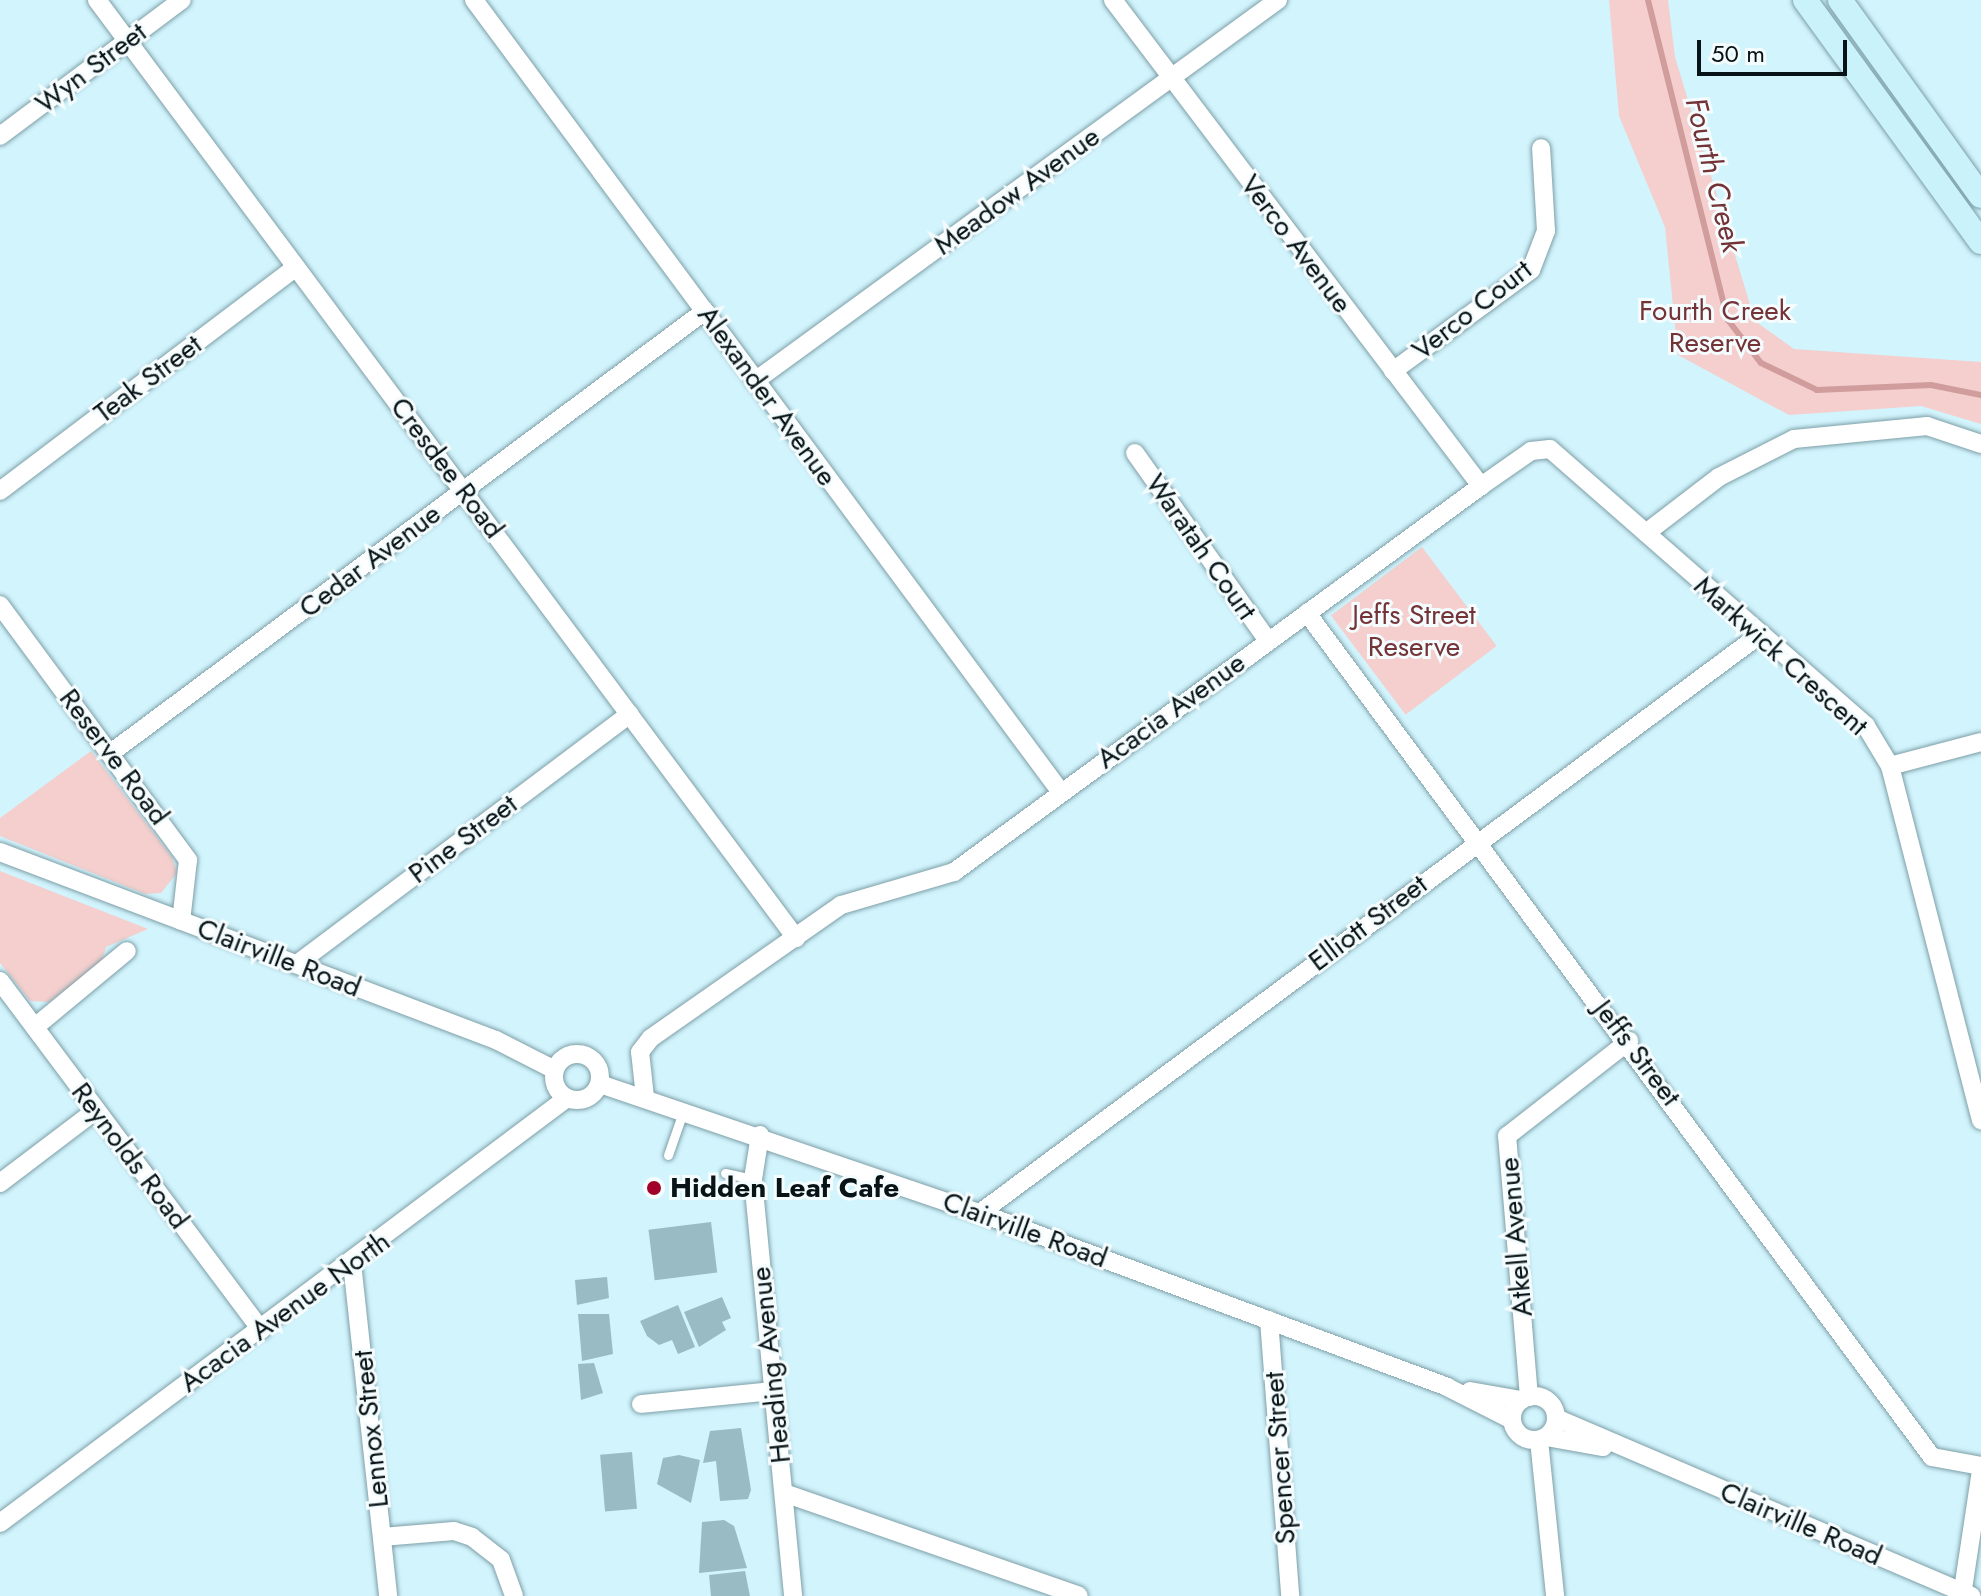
<!DOCTYPE html>
<style>
body{margin:0}
#map{position:relative;width:1981px;height:1596px;overflow:hidden;background:#d2f4fd;font-family:Jost,sans-serif}
div>[style]{position:absolute}
.green>*{inset:0;background:#f4cfce;transform-origin:0 0}
.stream>*{height:6px;margin:-3px;padding:0 3px;transform-origin:3px;border-radius:3px;background:#d09d9c}
.building>*{inset:0;background:#99bbc3;transform-origin:0 0}
.roads{filter:drop-shadow(0 0 2px #7e9fa7) drop-shadow(0 0 2px #7e9fa7)}
.lane>*{height:9px;margin:-4.5px;padding:0 4.5px;transform-origin:4.5px;border-radius:4.5px;background:#fff}
.street>*{height:18px;margin:-9px;padding:0 9px;transform-origin:9px;border-radius:9px;background:#fff}
.street>.ring{margin:-9px;padding:0;box-sizing:content-box;background:none;border:18px solid #fff;border-radius:50%}
.secondary>*{height:24px;margin:-12px;padding:0 12px;transform-origin:12px;border-radius:12px;background:#c9f2fb}
.dots>*{width:22px;height:22px;translate:-50% -50%;box-sizing:border-box;border:4px solid #f5fcfe;border-radius:50%}
span{translate:-50% -50%;white-space:nowrap;text-align:center;line-height:1.15;-webkit-text-stroke:6px #f5fcfe;paint-order:stroke}
.street-label{font-size:28px;color:#071316}
.park-label{font-size:28px;color:#743336}
.poi-label{font-size:28px;color:#071316;font-weight:700}
.left{translate:0 -50%;text-align:left}
.water-label{font-size:30px;color:#733235;font-style:italic}
.scale{position:absolute;left:1697px;top:40px;width:150px;height:36px;box-sizing:border-box;border:4px solid #071316;border-top:0;padding-left:10px;font-size:24px;line-height:28px;white-space:nowrap;color:#071316;-webkit-text-stroke:6px #f5fcfe;paint-order:stroke}
</style>
<div id="map">
<div class="green">
<i style="clip-path:polygon(1609px 0,1668px 0,1675px 57px,1755px 321px,1794px 349px,1981px 362px,1981px 424px,1921px 406px,1789px 415px,1678px 355px,1665px 227px,1619px 116px)"></i>
<i style="left:1422px;top:547px;width:124px;height:114px;rotate:53deg"></i>
<i style="clip-path:polygon(91px 751px,172px 857px,177px 873px,161px 893px,145px 894px,0 836px,0 818px)"></i>
<i style="clip-path:polygon(0 871px,148px 929px,106px 947px,101px 963px,49px 1002px,30px 1001px,0 963px)"></i>
</div>
<div class="stream">
<i style="left:1648px;top:0;width:330px;rotate:76deg"></i>
<i style="left:1728px;top:320px;width:54px;rotate:52.5deg"></i>
<i style="left:1761px;top:363px;width:62px;rotate:25.7deg"></i>
<i style="left:1817px;top:390px;width:114px;rotate:-2.5deg"></i>
<i style="left:1931px;top:385px;width:51px;rotate:11.3deg"></i>
</div>
<div class="building">
<i style="left:711px;top:1222px;width:51px;height:63px;rotate:83deg"></i>
<i style="clip-path:polygon(607px 1277px,609px 1298px,577px 1305px,575px 1280px)"></i>
<i style="clip-path:polygon(722px 1297px,731px 1318px,722px 1322px,726px 1330px,699px 1347px,684px 1312px)"></i>
<i style="clip-path:polygon(678px 1305px,695px 1347px,678px 1354px,672px 1340px,659px 1345px,647px 1336px,640px 1321px)"></i>
<i style="clip-path:polygon(578px 1314px,609px 1314px,613px 1354px,582px 1361px)"></i>
<i style="clip-path:polygon(594px 1363px,603px 1393px,581px 1400px,578px 1364px)"></i>
<i style="clip-path:polygon(741px 1428px,751px 1490px,748px 1499px,720px 1501px,716px 1461px,703px 1463px,710px 1431px)"></i>
<i style="left:632px;top:1452px;width:57px;height:32px;rotate:85deg"></i>
<i style="clip-path:polygon(679px 1455px,700px 1460px,691px 1503px,657px 1484px,663px 1458px)"></i>
<i style="clip-path:polygon(724px 1520px,734px 1526px,747px 1568px,699px 1573px,702px 1522px)"></i>
<i style="clip-path:polygon(745px 1571px,750px 1596px,711px 1596px,709px 1575px)"></i>
</div>
<div class="roads">
<div class="lane">
<i style="left:668px;top:1155px;width:49px;rotate:-70.8deg"></i>
<i style="left:725px;top:1173px;width:29px;rotate:12deg"></i>
</div>
<div class="street">
<i style="left:97px;top:0;width:1170px;rotate:53.31deg"></i>
<i style="left:474px;top:0;width:984px;rotate:53.47deg"></i>
<i style="left:1113px;top:0;width:610px;rotate:52.87deg"></i>
<i style="left:0;top:136px;width:227px;rotate:-36.8deg"></i>
<i style="left:1393px;top:371px;width:171px;rotate:-36.2deg"></i>
<i style="left:1531px;top:270px;width:42px;rotate:-69deg"></i>
<i style="left:1546px;top:231px;width:83px;rotate:-93.4deg"></i>
<i style="left:755px;top:381px;width:647px;rotate:-36.07deg"></i>
<i style="left:1135px;top:453px;width:230px;rotate:54.7deg"></i>
<i style="left:0;top:491px;width:371px;rotate:-37.1deg"></i>
<i style="left:1646px;top:533px;width:92px;rotate:-37.5deg"></i>
<i style="left:1719px;top:477px;width:84px;rotate:-26.9deg"></i>
<i style="left:1794px;top:439px;width:134px;rotate:-5.6deg"></i>
<i style="left:1927px;top:426px;width:57px;rotate:18.4deg"></i>
<i style="left:0;top:605px;width:317px;rotate:53.6deg"></i>
<i style="left:188px;top:860px;width:61px;rotate:96.5deg"></i>
<i style="left:1307px;top:613px;width:1050px;rotate:53.48deg"></i>
<i style="left:1932px;top:1457px;width:50px;rotate:10.4deg"></i>
<i style="left:112px;top:752px;width:739px;rotate:-36.64deg"></i>
<i style="left:1890px;top:766px;width:94px;rotate:-14.8deg"></i>
<i style="left:0;top:852px;width:530px;rotate:20.76deg"></i>
<i style="left:496px;top:1040px;width:66px;rotate:27deg"></i>
<i style="left:297px;top:964px;width:416px;rotate:-36.9deg"></i>
<i style="left:0;top:981px;width:436px;rotate:53.2deg"></i>
<i style="left:35px;top:1027px;width:119px;rotate:-39.6deg"></i>
<i class="ring" style="left:554px;top:1054px;width:28px;height:28px"></i>
<i style="left:600px;top:1084px;width:401px;rotate:18.8deg"></i>
<i style="left:980px;top:1213px;width:498px;rotate:20.4deg"></i>
<i style="left:1447px;top:1387px;width:73px;rotate:26.9deg"></i>
<i style="left:645px;top:1097px;width:45px;rotate:-96.3deg"></i>
<i style="left:640px;top:1052px;width:18px;rotate:-52deg"></i>
<i style="left:651px;top:1038px;width:232px;rotate:-35deg"></i>
<i style="left:841px;top:905px;width:118px;rotate:-16.3deg"></i>
<i style="left:954px;top:872px;width:653px;rotate:-36.22deg"></i>
<i style="left:1481px;top:486px;width:61px;rotate:-35deg"></i>
<i style="left:1531px;top:451px;width:19px;rotate:-6deg"></i>
<i style="left:1550px;top:449px;width:420px;rotate:41.2deg"></i>
<i style="left:1866px;top:726px;width:47px;rotate:59deg"></i>
<i style="left:1890px;top:766px;width:366px;rotate:75.6deg"></i>
<i style="left:760px;top:1135px;width:45px;rotate:99deg"></i>
<i style="left:753px;top:1179px;width:419px;rotate:84.5deg"></i>
<i style="left:0;top:1183px;width:121px;rotate:-37.2deg"></i>
<i style="left:980px;top:1213px;width:969px;rotate:-36.56deg"></i>
<i style="left:352px;top:1263px;width:335px;rotate:83.8deg"></i>
<i style="left:1269px;top:1320px;width:277px;rotate:85.6deg"></i>
<i style="left:1470px;top:1391px;width:52px;rotate:10deg"></i>
<i class="ring" style="left:1512px;top:1396px;width:26px;height:26px"></i>
<i style="left:1529px;top:1397px;width:262px;rotate:-94.8deg"></i>
<i style="left:1507px;top:1136px;width:155px;rotate:-37.9deg"></i>
<i style="left:641px;top:1404px;width:134px;rotate:-5.6deg"></i>
<i style="left:1556px;top:1418px;width:452px;rotate:23.2deg"></i>
<i style="left:1546px;top:1437px;width:58px;rotate:10deg"></i>
<i style="left:1539px;top:1440px;width:157px;rotate:84.1deg"></i>
<i style="left:784px;top:1493px;width:312px;rotate:19.2deg"></i>
<i style="left:0;top:1523px;width:709px;rotate:-36.85deg"></i>
<i style="left:382px;top:1537px;width:72px;rotate:-4.8deg"></i>
<i style="left:454px;top:1531px;width:19px;rotate:18deg"></i>
<i style="left:472px;top:1537px;width:37px;rotate:38deg"></i>
<i style="left:501px;top:1560px;width:38px;rotate:70deg"></i>
<i style="left:1962px;top:1596px;width:127px;rotate:-81.4deg"></i>
</div>
<div class="secondary">
<i style="left:1805px;top:0;width:299px;rotate:54deg"></i>
<i style="left:1840px;top:0;width:241px;rotate:54.3deg"></i>
</div>
</div>
<div class="dots">
<i style="left:654px;top:1188px;background:#a20229"></i>
</div>
<div class="street-label">
<span style="left:91px;top:68px;rotate:-37deg">Wyn Street</span>
<span style="left:1017px;top:191px;rotate:-36deg">Meadow Avenue</span>
<span style="left:1296px;top:244px;rotate:53deg">Verco Avenue</span>
<span style="left:1472px;top:310px;rotate:-38deg">Verco Court</span>
<span style="left:148px;top:379px;rotate:-37deg">Teak Street</span>
<span style="left:767px;top:396px;rotate:54deg">Alexander Avenue</span>
<span style="left:447px;top:468px;rotate:53deg">Cresdee Road</span>
<span style="left:1201px;top:547px;rotate:55deg">Waratah Court</span>
<span style="left:370px;top:561px;rotate:-37deg">Cedar Avenue</span>
<span style="left:1781px;top:656px;rotate:42deg">Markwick Crescent</span>
<span style="left:1171px;top:711px;rotate:-36deg">Acacia Avenue</span>
<span style="left:114px;top:757px;rotate:53deg">Reserve Road</span>
<span style="left:463px;top:839px;rotate:-37deg">Pine Street</span>
<span style="left:1368px;top:923px;rotate:-37deg">Elliott Street</span>
<span style="left:279px;top:958px;rotate:21deg">Clairville Road</span>
<span style="left:1637px;top:1053px;rotate:53deg">Jeffs Street</span>
<span style="left:130px;top:1156px;rotate:53deg">Reynolds Road</span>
<span style="left:1025px;top:1230px;rotate:20deg">Clairville Road</span>
<span style="left:1516px;top:1237px;rotate:-95deg">Atkell Avenue</span>
<span style="left:285px;top:1312px;rotate:-36deg">Acacia Avenue North</span>
<span style="left:771px;top:1365px;rotate:-96deg">Heading Avenue</span>
<span style="left:371px;top:1429px;rotate:-96deg">Lennox Street</span>
<span style="left:1280px;top:1458px;rotate:-94deg">Spencer Street</span>
<span style="left:1801px;top:1524px;rotate:23deg">Clairville Road</span>
</div>
<div class="park-label">
<span style="left:1715px;top:327px">Fourth Creek<br>Reserve</span>
<span style="left:1414px;top:631px">Jeffs Street<br>Reserve</span>
</div>
<div class="poi-label">
<span class="left" style="left:670px;top:1188px">Hidden Leaf Cafe</span>
</div>
<div class="water-label">
<span style="left:1714px;top:175px;rotate:76deg">Fourth Creek</span>
</div>
<div class="scale">50 m</div>
</div>
